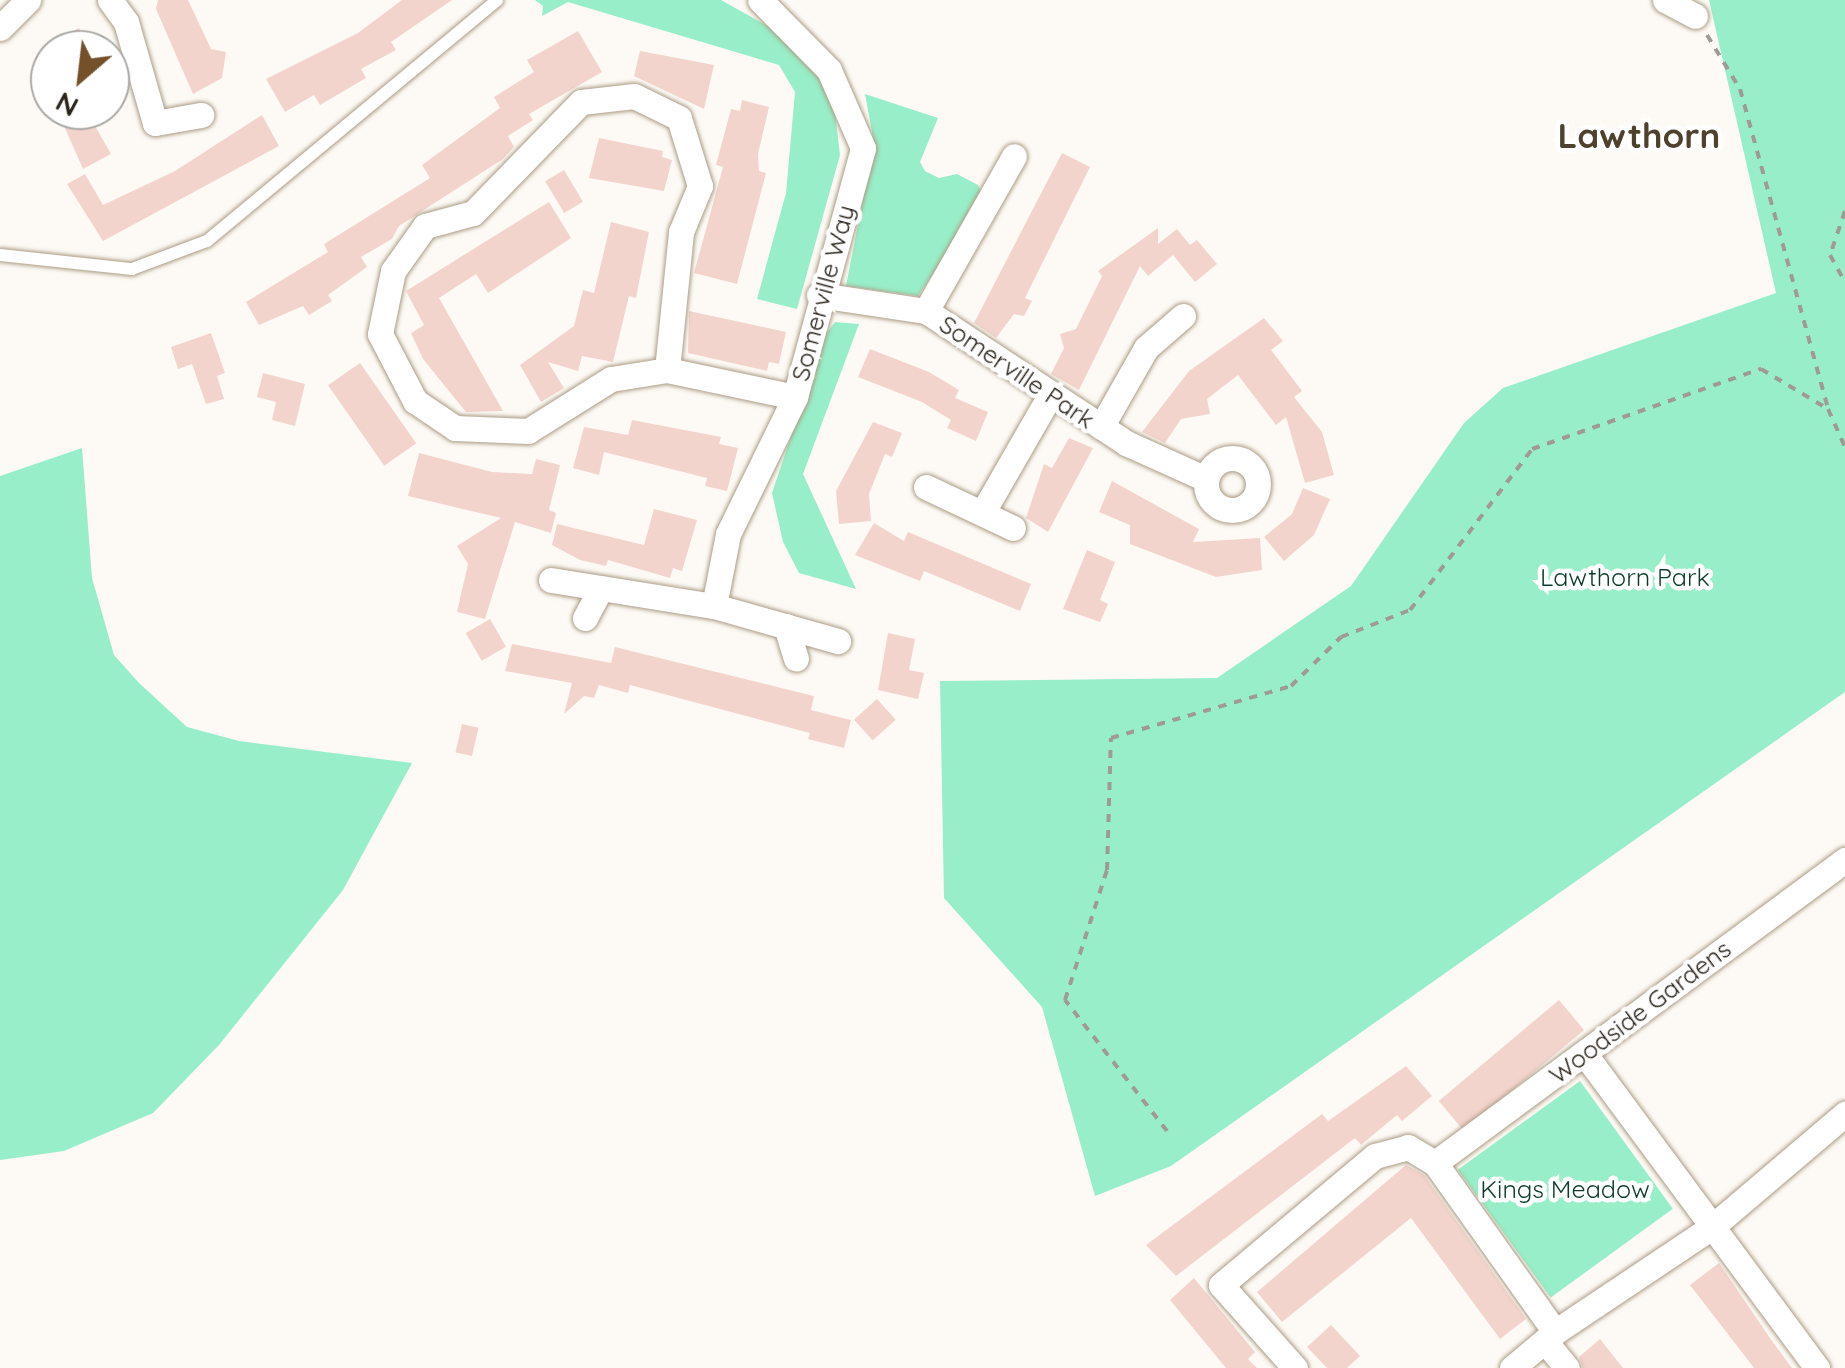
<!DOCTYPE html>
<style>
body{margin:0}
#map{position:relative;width:1845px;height:1368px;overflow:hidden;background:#fdfaf5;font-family:Quicksand,sans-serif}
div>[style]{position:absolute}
.green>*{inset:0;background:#98eec8;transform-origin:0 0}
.building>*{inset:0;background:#f3d4cc;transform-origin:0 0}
.path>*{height:4px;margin-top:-2px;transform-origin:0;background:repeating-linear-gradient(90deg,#9f9b94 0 8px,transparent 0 16px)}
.roads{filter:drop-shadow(0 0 2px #ab9c85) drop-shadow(0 0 2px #ab9c85)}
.lane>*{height:12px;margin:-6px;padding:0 6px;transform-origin:6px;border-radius:6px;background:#fff}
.street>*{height:25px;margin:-12.5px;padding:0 12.5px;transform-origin:12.5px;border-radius:12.5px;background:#fff}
.street>.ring{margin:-12.5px;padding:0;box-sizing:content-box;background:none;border:25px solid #fff;border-radius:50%}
span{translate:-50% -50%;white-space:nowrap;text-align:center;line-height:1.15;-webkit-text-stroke:9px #fff;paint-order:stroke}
.street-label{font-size:25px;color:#2b251c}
.park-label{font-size:25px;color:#0e3d2b}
.district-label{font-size:35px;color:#4e412d;font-weight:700}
.north{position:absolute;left:30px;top:30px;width:100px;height:100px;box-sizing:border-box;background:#fff;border:2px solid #aaa8a4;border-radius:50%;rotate:208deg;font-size:28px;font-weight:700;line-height:40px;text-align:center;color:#2b251c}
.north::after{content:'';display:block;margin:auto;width:35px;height:45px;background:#74512a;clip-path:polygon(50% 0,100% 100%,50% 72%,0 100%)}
</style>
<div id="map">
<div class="green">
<i style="clip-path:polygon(535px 0,721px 0,771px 28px,816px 69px,834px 104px,840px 155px,797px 309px,757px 299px,786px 193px,795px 92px,779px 65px,568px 2px,542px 16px,543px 6px)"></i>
<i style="clip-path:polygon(1709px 0,1845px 0,1845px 692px,1171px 1166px,1095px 1196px,1042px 1007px,944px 898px,940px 681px,1217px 678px,1351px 586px,1464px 423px,1503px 388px,1776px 293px)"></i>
<i style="clip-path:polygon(865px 94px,938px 118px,920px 162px,925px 171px,939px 178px,957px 174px,978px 185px,984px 198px,918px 296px,846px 286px,874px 143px)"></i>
<i style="clip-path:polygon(835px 322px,859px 324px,803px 474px,856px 589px,799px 573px,783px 542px,772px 493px,825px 335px)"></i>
<i style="clip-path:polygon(82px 448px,92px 578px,114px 655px,139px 683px,187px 727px,239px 741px,412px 763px,343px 890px,219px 1045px,153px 1113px,64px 1151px,0 1160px,0 476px)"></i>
<i style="left:1580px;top:1081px;width:158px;height:151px;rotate:54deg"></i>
</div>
<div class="building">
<i style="clip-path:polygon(158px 0,188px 0,211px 49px,226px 52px,222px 78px,193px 94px,156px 9px)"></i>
<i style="clip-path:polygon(402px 0,452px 0,391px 42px,396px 50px,361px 69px,366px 78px,320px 105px,314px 95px,285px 112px,266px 79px,358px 33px)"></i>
<i style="clip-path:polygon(79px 28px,91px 50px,39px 50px)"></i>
<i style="clip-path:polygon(578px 31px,602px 72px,529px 114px,533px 120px,508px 136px,514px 147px,503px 159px,399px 226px,392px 239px,361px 257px,367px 267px,328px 295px,332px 301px,309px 315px,303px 306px,259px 325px,246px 302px,328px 252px,324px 244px,430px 178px,422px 165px,500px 108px,494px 97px,534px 72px,527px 60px)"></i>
<i style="clip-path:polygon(640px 51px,714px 65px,704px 109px,634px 76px)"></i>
<i style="clip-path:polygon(742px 100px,769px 107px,758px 154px,759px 171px,766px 173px,737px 284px,694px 273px,723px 167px,716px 165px,731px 109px,740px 111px)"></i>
<i style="clip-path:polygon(57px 110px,119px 110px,94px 124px,111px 154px,83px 169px)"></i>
<i style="clip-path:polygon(262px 115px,279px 146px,103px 241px,67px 184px,85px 174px,103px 205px,175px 171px)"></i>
<i style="clip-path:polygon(599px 138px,663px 151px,662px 157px,672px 160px,664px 191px,589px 178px)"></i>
<i style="clip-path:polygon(1062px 153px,1090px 167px,1025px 298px,1032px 301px,1024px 316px,1014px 314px,996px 338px,974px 323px)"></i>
<i style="left:564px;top:170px;width:37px;height:22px;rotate:59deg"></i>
<i style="clip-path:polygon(549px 202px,571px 238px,488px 293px,476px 274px,439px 298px,503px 411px,466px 412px,423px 359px,411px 333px,424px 325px,406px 291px)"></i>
<i style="clip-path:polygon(611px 222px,649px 232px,636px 298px,629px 296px,613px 362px,582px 356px,578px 371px,548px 362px,564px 388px,541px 402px,520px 365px,574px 326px,583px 290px,594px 293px)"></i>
<i style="clip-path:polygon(1158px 228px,1158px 244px,1177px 229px,1190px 245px,1197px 240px,1217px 264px,1195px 282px,1173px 255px,1148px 276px,1140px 266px,1079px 390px,1051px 374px,1064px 348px,1060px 334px,1076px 329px,1102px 276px,1098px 271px)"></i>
<i style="clip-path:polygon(689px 311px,786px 332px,779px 364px,769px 362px,767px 371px,688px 353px)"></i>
<i style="clip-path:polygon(1264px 318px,1283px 341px,1271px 350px,1302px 391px,1294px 397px,1322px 432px,1334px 475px,1305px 483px,1286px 417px,1276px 425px,1238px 375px,1207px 399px,1210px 414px,1181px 419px,1165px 443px,1142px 432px,1189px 371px)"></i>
<i style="clip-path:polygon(211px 333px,225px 373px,217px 376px,224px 399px,206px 404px,192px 364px,178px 369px,171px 347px)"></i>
<i style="clip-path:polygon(870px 349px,929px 372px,959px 390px,955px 398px,988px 412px,976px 441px,947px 428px,951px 420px,922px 402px,858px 377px)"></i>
<i style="left:360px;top:363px;width:98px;height:39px;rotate:55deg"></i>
<i style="clip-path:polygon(263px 373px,305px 384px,295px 426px,272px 420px,276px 402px,257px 397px)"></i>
<i style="clip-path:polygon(632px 420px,721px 437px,719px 444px,738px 448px,727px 491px,705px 486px,707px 478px,604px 452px,599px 475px,573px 468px,584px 427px,628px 435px)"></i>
<i style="clip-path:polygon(873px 422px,902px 433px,892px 457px,885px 454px,869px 494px,871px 521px,839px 524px,836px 491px)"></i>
<i style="clip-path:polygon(1069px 438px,1093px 448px,1048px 532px,1026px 518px,1044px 464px,1052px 468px)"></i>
<i style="clip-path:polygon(419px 453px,492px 472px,532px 474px,536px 459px,560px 465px,549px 510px,556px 513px,551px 533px,515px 522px,485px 619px,457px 612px,468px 564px,457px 546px,501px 518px,408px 496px)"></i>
<i style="clip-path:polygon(1112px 481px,1199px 529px,1193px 542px,1260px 538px,1262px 570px,1216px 577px,1130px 544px,1130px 525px,1099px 512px)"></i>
<i style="clip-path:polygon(1303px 488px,1330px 499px,1314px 535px,1284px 561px,1264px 537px,1292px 514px)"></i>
<i style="clip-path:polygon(654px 509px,697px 520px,682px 571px,673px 568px,670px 578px,608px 560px,606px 566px,580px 560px,552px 545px,557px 524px,644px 545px)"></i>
<i style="clip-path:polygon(874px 523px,904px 541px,908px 532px,1031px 584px,1020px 611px,924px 571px,920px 581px,855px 555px)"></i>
<i style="clip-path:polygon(1087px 550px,1115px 562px,1100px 600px,1108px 604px,1100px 622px,1063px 609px)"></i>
<i style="left:490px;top:619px;width:32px;height:28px;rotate:60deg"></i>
<i style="clip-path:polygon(888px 633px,915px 639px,909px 670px,924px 673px,918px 699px,878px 690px)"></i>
<i style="clip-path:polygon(512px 644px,611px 663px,615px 647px,814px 696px,811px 710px,851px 720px,844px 748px,808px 739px,810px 733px,630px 685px,628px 693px,599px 685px,594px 698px,584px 696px,564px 714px,572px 683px,505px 671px)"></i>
<i style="left:877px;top:699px;width:28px;height:31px;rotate:48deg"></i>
<i style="left:462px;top:724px;width:17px;height:29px;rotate:13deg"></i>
<i style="left:1559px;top:1000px;width:39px;height:157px;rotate:50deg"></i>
<i style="clip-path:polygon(1406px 1066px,1432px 1096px,1402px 1121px,1397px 1115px,1361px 1145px,1355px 1138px,1176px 1276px,1146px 1245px,1322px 1114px,1328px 1121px)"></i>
<i style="clip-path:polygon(1406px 1165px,1424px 1175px,1526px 1319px,1500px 1339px,1411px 1218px,1282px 1322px,1257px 1292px)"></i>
<i style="clip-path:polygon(1719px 1263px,1770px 1338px,1792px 1368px,1754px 1368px,1690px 1285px)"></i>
<i style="clip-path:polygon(1194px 1278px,1255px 1352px,1248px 1359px,1257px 1368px,1226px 1368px,1170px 1300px)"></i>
<i style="clip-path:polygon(1331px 1325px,1360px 1356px,1347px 1368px,1327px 1368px,1307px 1347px)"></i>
<i style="clip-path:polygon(1600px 1339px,1623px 1368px,1583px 1368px,1579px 1357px)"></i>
</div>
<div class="path">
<i style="left:1707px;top:35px;width:63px;rotate:58.6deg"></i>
<i style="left:1740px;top:89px;width:332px;rotate:74.6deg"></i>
<i style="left:1845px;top:211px;width:46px;rotate:108.8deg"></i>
<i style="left:1830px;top:255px;width:31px;rotate:61deg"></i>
<i style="left:1167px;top:1131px;width:166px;rotate:-127.9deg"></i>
<i style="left:1065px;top:1000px;width:137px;rotate:-72.1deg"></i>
<i style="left:1107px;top:870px;width:132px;rotate:-88.3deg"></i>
<i style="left:1111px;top:738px;width:187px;rotate:-16.1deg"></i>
<i style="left:1291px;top:686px;width:70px;rotate:-44.4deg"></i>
<i style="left:1341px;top:637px;width:74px;rotate:-21.4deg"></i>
<i style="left:1410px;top:610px;width:202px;rotate:-52.8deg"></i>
<i style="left:1532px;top:449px;width:243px;rotate:-19.3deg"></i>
<i style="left:1761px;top:369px;width:78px;rotate:30.8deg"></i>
<i style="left:1828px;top:409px;width:42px;rotate:65.9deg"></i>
</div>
<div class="roads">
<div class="lane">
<i style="left:0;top:255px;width:133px;rotate:6.1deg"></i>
<i style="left:132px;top:269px;width:80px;rotate:-20.5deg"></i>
<i style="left:207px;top:241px;width:377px;rotate:-39.7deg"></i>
</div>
<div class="street">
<i style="left:110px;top:0;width:27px;rotate:54deg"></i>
<i style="left:126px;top:22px;width:105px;rotate:74deg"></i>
<i style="left:155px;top:123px;width:47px;rotate:-9.9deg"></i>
<i style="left:1665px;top:0;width:34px;rotate:28deg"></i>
<i style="left:0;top:28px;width:40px;rotate:-45deg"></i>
<i style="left:819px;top:295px;width:108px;rotate:8.5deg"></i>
<i style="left:926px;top:311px;width:240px;rotate:33.4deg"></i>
<i style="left:1126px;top:443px;width:88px;rotate:24.2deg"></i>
<i style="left:926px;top:311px;width:178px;rotate:-60.4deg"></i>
<i style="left:667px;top:370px;width:139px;rotate:-84.2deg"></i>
<i style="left:681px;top:232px;width:50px;rotate:-67.6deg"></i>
<i style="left:700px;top:186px;width:71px;rotate:-107.2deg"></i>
<i style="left:679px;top:118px;width:50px;rotate:-153.9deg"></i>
<i style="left:634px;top:96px;width:53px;rotate:173.5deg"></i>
<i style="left:581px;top:102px;width:155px;rotate:134.2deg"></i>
<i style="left:473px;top:213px;width:50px;rotate:164.8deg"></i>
<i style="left:425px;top:226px;width:55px;rotate:125.4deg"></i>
<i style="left:393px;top:271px;width:64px;rotate:101.7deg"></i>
<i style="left:380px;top:334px;width:76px;rotate:62.4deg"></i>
<i style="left:415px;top:401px;width:48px;rotate:34deg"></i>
<i style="left:455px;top:428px;width:73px;rotate:2.4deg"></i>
<i style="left:528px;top:431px;width:98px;rotate:-32.1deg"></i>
<i style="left:611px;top:379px;width:57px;rotate:-9.1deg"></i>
<i style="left:667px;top:370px;width:131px;rotate:11.9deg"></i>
<i style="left:1101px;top:427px;width:91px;rotate:-60.3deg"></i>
<i style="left:1146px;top:348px;width:49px;rotate:-40.9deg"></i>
<i class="ring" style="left:1206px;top:458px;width:27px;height:27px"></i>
<i style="left:926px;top:487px;width:96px;rotate:25.2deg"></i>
<i style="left:984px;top:510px;width:133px;rotate:-60.1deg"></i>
<i style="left:551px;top:580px;width:165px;rotate:9.1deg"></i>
<i style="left:714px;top:606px;width:129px;rotate:15.8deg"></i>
<i style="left:714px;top:606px;width:73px;rotate:-79deg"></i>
<i style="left:728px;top:534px;width:153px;rotate:-63.9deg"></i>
<i style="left:795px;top:397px;width:258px;rotate:-74.7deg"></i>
<i style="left:863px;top:148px;width:85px;rotate:-113.6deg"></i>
<i style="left:829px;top:70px;width:98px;rotate:-134.6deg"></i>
<i style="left:585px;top:618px;width:34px;rotate:-62deg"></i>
<i style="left:786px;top:626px;width:34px;rotate:73deg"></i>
<i style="left:1584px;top:1053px;width:392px;rotate:53.5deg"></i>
<i style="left:1435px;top:1163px;width:510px;rotate:-36.47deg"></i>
<i style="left:1545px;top:1341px;width:35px;rotate:51deg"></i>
<i style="left:1295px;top:1368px;width:111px;rotate:-131.7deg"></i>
<i style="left:1221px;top:1285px;width:201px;rotate:-40deg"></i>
<i style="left:1375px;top:1156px;width:34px;rotate:-15deg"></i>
<i style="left:1408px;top:1147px;width:31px;rotate:31deg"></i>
<i style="left:1435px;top:1163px;width:207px;rotate:54.6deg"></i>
<i style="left:1512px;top:1368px;width:56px;rotate:-39.9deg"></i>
<i style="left:1555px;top:1332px;width:189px;rotate:-33.8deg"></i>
<i style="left:1712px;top:1227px;width:175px;rotate:-40.4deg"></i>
</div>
</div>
<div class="street-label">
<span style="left:823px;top:293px;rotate:-75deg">Somerville Way</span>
<span style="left:1017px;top:372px;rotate:34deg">Somerville Park</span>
<span style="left:1640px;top:1012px;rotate:-37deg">Woodside Gardens</span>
</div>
<div class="park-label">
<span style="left:1625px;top:577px">Lawthorn Park</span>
<span style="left:1565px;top:1189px">Kings Meadow</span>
</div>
<div class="district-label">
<span style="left:1639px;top:135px">Lawthorn</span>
</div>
<div class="north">N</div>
</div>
